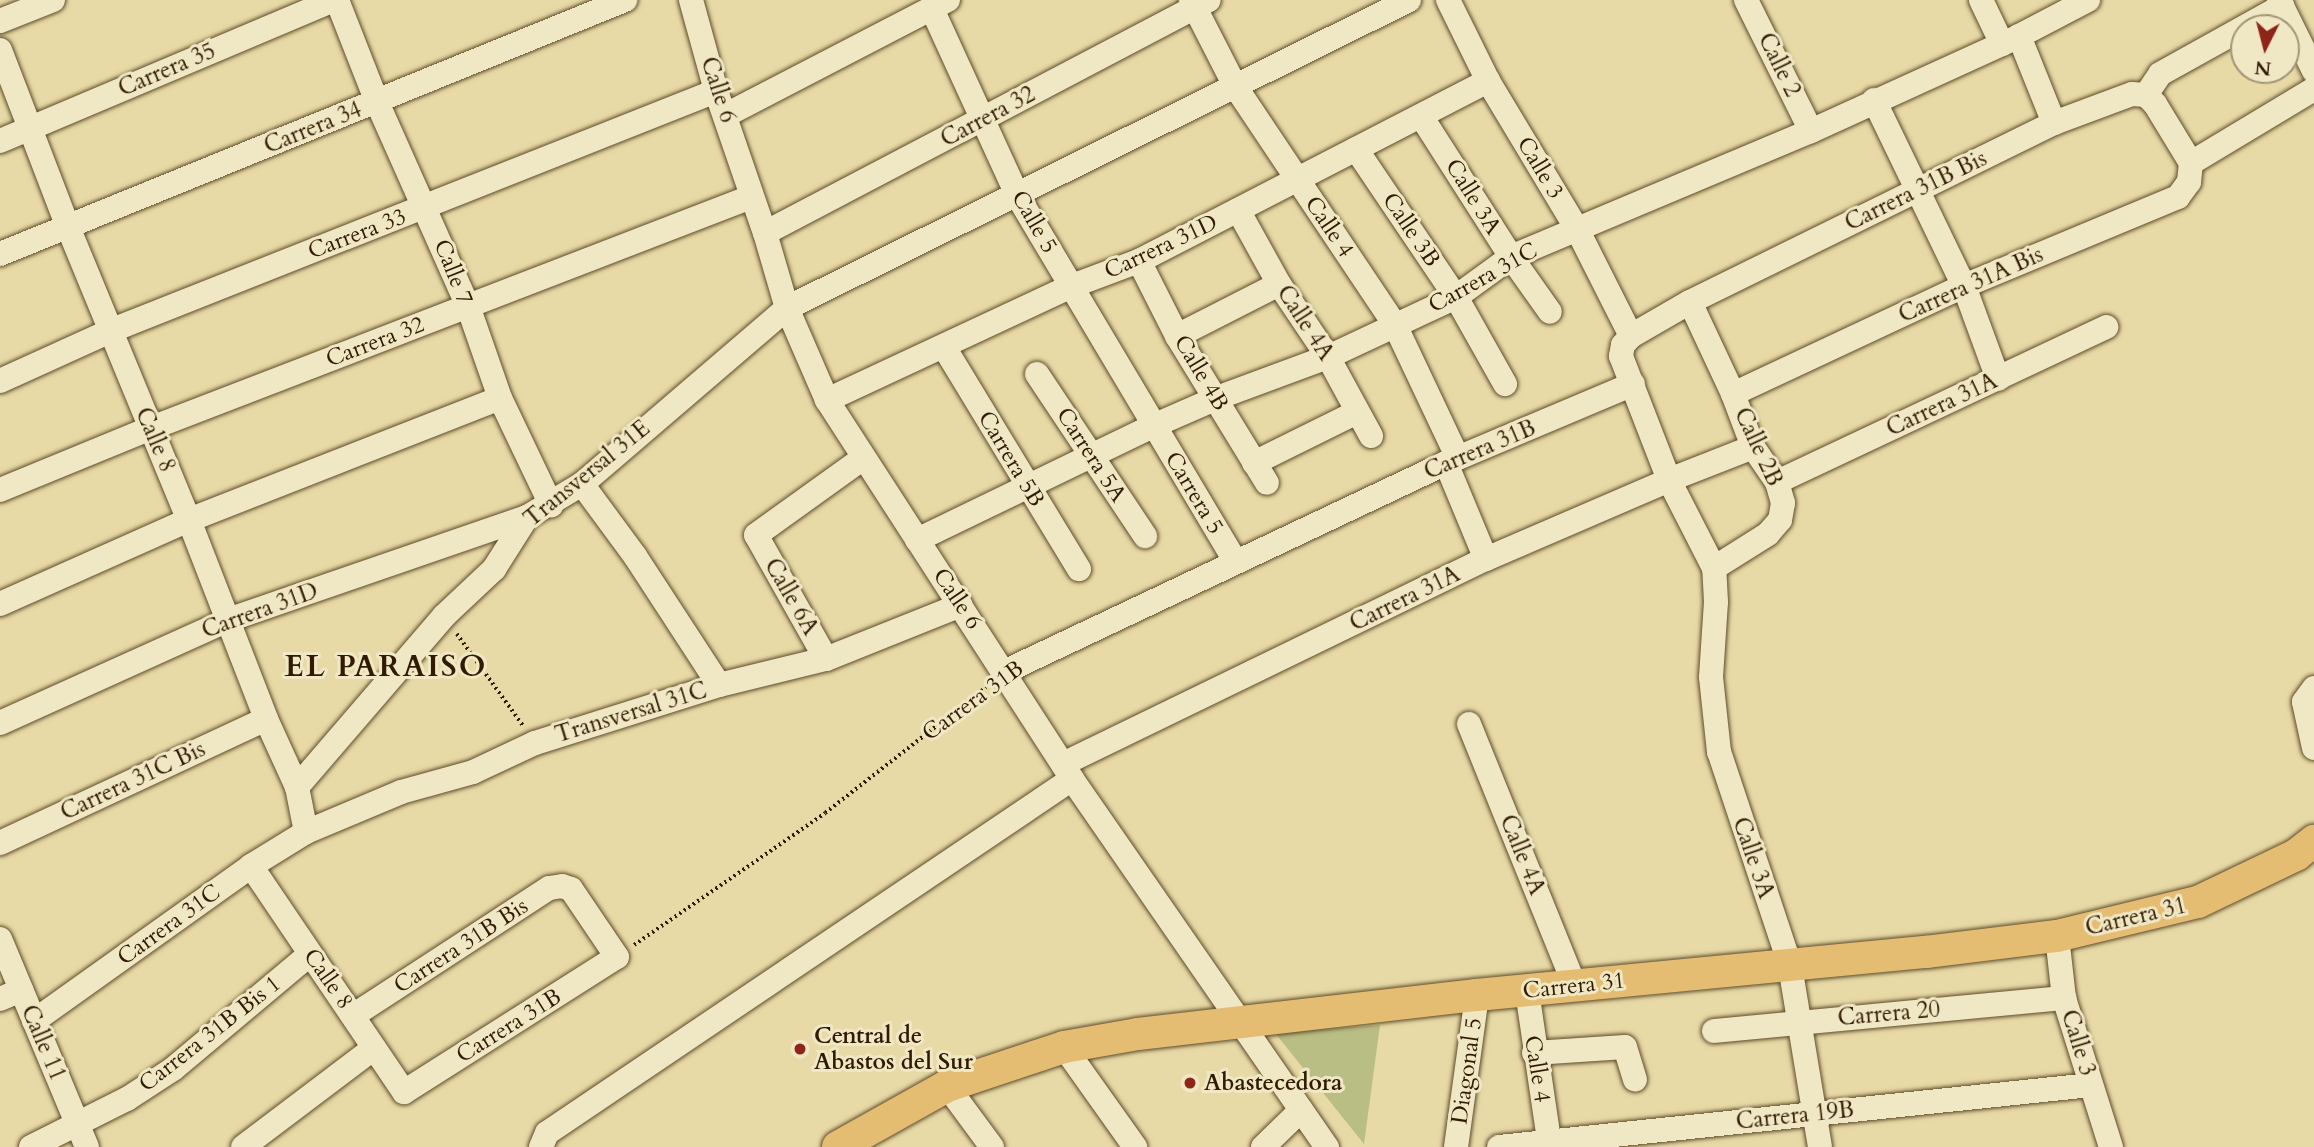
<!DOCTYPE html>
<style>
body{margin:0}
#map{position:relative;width:2314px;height:1147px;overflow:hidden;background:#e8daa6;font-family:Cardo,serif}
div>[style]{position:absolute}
.green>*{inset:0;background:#b9be85}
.path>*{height:3.5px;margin-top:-1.75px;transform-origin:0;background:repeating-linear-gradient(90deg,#301b00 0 2px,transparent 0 5.5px)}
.roads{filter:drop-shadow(0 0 2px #5e4b2a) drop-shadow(0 0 2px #5e4b2a)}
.minor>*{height:24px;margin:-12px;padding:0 12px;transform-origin:12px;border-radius:12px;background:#f0e7c5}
.major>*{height:32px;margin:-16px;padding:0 16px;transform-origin:16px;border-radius:16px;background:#e4bd73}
.dots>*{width:19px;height:19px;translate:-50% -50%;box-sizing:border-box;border:4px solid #f0e7c5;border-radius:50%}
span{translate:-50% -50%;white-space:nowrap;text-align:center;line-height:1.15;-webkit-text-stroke:6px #f0e7c5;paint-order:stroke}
.street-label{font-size:23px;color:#301b00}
.poi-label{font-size:23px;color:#301b00;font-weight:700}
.left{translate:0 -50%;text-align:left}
.district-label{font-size:30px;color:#301b00;font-weight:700;letter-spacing:2px}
.north{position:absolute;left:2230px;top:14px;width:70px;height:70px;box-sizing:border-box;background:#f0e7c5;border:2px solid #a39576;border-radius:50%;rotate:186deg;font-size:19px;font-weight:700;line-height:28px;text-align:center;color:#301b00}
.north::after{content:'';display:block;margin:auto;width:24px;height:32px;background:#8f2418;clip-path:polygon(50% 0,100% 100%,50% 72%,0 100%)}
</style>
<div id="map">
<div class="green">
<i style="clip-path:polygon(1380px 1025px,1364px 1144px,1275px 1033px)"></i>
</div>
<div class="path">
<i style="left:457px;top:634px;width:115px;rotate:54.2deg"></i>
<i style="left:634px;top:945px;width:232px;rotate:-34.6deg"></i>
<i style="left:825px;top:813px;width:204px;rotate:-38deg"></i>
</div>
<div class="roads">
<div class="minor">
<i style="left:337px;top:0;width:110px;rotate:68.6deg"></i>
<i style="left:377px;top:102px;width:223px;rotate:66deg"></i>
<i style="left:468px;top:306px;width:97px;rotate:70.8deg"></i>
<i style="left:500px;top:398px;width:119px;rotate:64.5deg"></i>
<i style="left:691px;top:0;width:94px;rotate:74.6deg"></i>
<i style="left:716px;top:91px;width:150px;rotate:71deg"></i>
<i style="left:765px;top:233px;width:78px;rotate:73.7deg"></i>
<i style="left:787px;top:308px;width:100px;rotate:66.5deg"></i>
<i style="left:827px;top:400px;width:451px;rotate:57.1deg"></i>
<i style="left:1072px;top:779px;width:448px;rotate:55.3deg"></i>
<i style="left:1191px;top:0;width:97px;rotate:62.9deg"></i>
<i style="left:1235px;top:86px;width:288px;rotate:56.2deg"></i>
<i style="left:1395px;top:325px;width:147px;rotate:64.7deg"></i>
<i style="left:1448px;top:0;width:90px;rotate:63.7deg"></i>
<i style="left:1488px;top:81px;width:173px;rotate:59deg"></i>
<i style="left:1577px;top:229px;width:120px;rotate:63.2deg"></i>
<i style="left:1746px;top:0;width:146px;rotate:63.6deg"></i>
<i style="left:1981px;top:0;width:49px;rotate:64.5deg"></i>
<i style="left:2279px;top:0;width:79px;rotate:63.8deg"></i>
<i style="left:932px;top:9px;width:205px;rotate:65.4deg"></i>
<i style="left:1017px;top:195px;width:426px;rotate:59.2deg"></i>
<i style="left:0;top:21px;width:57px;rotate:-21.6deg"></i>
<i style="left:2019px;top:36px;width:94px;rotate:68.1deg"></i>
<i style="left:0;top:50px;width:190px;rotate:69deg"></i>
<i style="left:68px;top:227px;width:317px;rotate:67.6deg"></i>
<i style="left:189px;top:520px;width:213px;rotate:68.8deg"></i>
<i style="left:266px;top:719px;width:75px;rotate:65.5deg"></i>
<i style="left:297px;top:787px;width:46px;rotate:78.7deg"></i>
<i style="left:2146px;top:95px;width:25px;rotate:-56deg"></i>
<i style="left:2160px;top:74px;width:140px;rotate:-29.1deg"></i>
<i style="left:2146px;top:95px;width:13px;rotate:45deg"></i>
<i style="left:2155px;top:104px;width:69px;rotate:58.6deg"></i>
<i style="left:1874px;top:100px;width:207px;rotate:64.2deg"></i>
<i style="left:1964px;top:286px;width:99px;rotate:69.9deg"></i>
<i style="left:726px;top:115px;width:250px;rotate:-27.4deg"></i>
<i style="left:1421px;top:116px;width:167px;rotate:57.4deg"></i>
<i style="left:1511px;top:257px;width:67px;rotate:54.7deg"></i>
<i style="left:0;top:141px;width:363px;rotate:-22.9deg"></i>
<i style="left:1356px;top:149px;width:179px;rotate:56deg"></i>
<i style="left:1456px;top:297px;width:100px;rotate:60.6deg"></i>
<i style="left:2191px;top:163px;width:144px;rotate:-31deg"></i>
<i style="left:1238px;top:210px;width:85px;rotate:61deg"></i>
<i style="left:1279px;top:284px;width:88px;rotate:56.1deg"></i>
<i style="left:1328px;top:357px;width:90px;rotate:61.4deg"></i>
<i style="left:765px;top:233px;width:501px;rotate:-27.69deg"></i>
<i style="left:0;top:254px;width:675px;rotate:-22.12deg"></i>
<i style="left:1139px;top:261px;width:84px;rotate:63.1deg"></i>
<i style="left:1177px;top:336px;width:172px;rotate:58.5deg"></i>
<i style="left:1690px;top:302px;width:102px;rotate:64.9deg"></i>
<i style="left:1733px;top:394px;width:57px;rotate:69.3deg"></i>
<i style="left:1753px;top:447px;width:42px;rotate:55.6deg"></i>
<i style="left:1777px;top:482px;width:22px;rotate:74deg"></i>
<i style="left:1783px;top:503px;width:17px;rotate:100deg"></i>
<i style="left:1780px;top:520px;width:18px;rotate:131deg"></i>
<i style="left:1768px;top:534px;width:64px;rotate:147.8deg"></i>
<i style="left:1177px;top:336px;width:114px;rotate:-27deg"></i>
<i style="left:944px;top:347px;width:260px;rotate:58.7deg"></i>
<i style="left:1037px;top:374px;width:195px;rotate:56.3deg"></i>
<i style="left:0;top:381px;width:121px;rotate:-24.4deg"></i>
<i style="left:110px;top:331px;width:652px;rotate:-21.61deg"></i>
<i style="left:1733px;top:394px;width:255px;rotate:-25.1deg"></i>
<i style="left:1964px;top:286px;width:232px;rotate:-22.6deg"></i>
<i style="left:2178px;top:197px;width:19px;rotate:-54deg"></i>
<i style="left:2189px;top:182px;width:19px;rotate:-84deg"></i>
<i style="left:827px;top:400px;width:270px;rotate:-25deg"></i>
<i style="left:1072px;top:286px;width:72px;rotate:-20.5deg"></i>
<i style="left:1139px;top:261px;width:393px;rotate:-27.3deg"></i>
<i style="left:1254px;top:463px;width:115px;rotate:-26.3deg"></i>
<i style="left:1446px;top:463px;width:104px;rotate:67.4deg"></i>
<i style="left:1777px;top:482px;width:364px;rotate:-25.2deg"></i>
<i style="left:582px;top:484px;width:89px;rotate:53.6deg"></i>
<i style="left:635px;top:556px;width:154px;rotate:56.9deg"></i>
<i style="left:0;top:490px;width:161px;rotate:-22.3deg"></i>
<i style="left:149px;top:429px;width:645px;rotate:-21.08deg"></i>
<i style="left:917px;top:540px;width:262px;rotate:-25.8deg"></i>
<i style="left:1153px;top:426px;width:70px;rotate:-23.6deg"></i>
<i style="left:1217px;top:398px;width:118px;rotate:-20.3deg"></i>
<i style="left:1328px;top:357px;width:141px;rotate:-25.1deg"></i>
<i style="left:1456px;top:297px;width:68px;rotate:-36deg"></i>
<i style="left:1511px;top:257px;width:325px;rotate:-22.8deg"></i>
<i style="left:1811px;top:131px;width:229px;rotate:-24.5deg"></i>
<i style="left:2019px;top:36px;width:78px;rotate:-27.6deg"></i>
<i style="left:0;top:604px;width:207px;rotate:-24deg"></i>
<i style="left:189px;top:520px;width:334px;rotate:-21.4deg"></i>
<i style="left:826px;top:659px;width:142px;rotate:-119.4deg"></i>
<i style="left:756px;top:535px;width:132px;rotate:-35.7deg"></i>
<i style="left:1004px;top:672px;width:489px;rotate:-25.3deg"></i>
<i style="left:1446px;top:463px;width:203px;rotate:-22.9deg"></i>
<i style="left:2314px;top:688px;width:17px;rotate:126deg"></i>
<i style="left:2304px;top:702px;width:47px;rotate:77.7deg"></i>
<i style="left:0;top:723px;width:250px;rotate:-24.3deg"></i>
<i style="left:228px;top:620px;width:316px;rotate:-19deg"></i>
<i style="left:1469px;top:724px;width:283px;rotate:68deg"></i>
<i style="left:1063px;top:764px;width:470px;rotate:-25.9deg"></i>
<i style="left:1486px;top:559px;width:199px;rotate:-23.3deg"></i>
<i style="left:1669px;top:480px;width:90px;rotate:-21.4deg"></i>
<i style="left:297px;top:787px;width:225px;rotate:-49.3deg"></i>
<i style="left:444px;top:616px;width:69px;rotate:-43.2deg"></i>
<i style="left:494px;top:569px;width:62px;rotate:-57.6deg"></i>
<i style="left:527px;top:517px;width:64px;rotate:-31deg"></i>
<i style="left:582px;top:484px;width:270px;rotate:-40.6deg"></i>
<i style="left:787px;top:308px;width:694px;rotate:-26.34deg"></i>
<i style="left:0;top:843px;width:293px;rotate:-25deg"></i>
<i style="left:251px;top:866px;width:273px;rotate:55.9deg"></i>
<i style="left:404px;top:1092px;width:252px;rotate:-32.4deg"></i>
<i style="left:617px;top:957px;width:82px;rotate:-124.1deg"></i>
<i style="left:571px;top:889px;width:9px;rotate:-162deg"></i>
<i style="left:562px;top:886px;width:13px;rotate:171deg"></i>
<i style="left:549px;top:888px;width:234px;rotate:146.9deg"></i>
<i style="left:2057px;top:936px;width:62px;rotate:83.6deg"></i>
<i style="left:2064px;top:998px;width:156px;rotate:72.5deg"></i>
<i style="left:0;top:939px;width:225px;rotate:67.3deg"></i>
<i style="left:1527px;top:991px;width:158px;rotate:81.6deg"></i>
<i style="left:0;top:999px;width:23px;rotate:-23deg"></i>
<i style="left:34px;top:1021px;width:267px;rotate:-35.5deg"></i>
<i style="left:251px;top:866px;width:65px;rotate:-31.7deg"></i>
<i style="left:306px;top:832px;width:103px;rotate:-22.8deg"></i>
<i style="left:401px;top:792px;width:75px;rotate:-15.5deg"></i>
<i style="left:473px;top:772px;width:68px;rotate:-25.1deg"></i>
<i style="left:535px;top:743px;width:193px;rotate:-17.5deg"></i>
<i style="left:719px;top:685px;width:110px;rotate:-13.7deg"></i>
<i style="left:826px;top:659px;width:145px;rotate:-21.8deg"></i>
<i style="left:1714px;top:1031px;width:352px;rotate:-5.4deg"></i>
<i style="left:1064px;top:1047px;width:123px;rotate:54.6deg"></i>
<i style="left:1534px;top:1053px;width:91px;rotate:-3.8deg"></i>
<i style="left:1625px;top:1047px;width:34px;rotate:73deg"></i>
<i style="left:947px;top:1086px;width:76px;rotate:53.6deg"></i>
<i style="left:31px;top:1147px;width:107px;rotate:-26.6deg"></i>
<i style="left:127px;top:1099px;width:55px;rotate:-33.1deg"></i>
<i style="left:173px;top:1069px;width:179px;rotate:-40deg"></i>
<i style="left:243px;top:1147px;width:164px;rotate:-37.1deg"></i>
<i style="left:541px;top:1147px;width:15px;rotate:-67deg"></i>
<i style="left:547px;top:1133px;width:633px;rotate:-33.99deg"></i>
<i style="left:1263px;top:1147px;width:53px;rotate:-44.2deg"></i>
<i style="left:1456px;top:1147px;width:153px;rotate:-82.1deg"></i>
<i style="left:1499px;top:1147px;width:595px;rotate:-5.98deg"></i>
<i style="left:1820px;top:1147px;width:184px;rotate:-99.4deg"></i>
<i style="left:1790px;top:965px;width:225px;rotate:-108.4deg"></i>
<i style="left:1719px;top:752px;width:75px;rotate:-96.1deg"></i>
<i style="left:1711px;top:677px;width:75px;rotate:-86.2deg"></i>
<i style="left:1716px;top:602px;width:34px;rotate:-93deg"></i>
<i style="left:1714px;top:568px;width:99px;rotate:-117.1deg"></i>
<i style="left:1669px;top:480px;width:133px;rotate:-111.2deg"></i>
<i style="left:1621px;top:356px;width:11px;rotate:-80deg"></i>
<i style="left:1623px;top:345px;width:12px;rotate:-48deg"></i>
<i style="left:1631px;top:336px;width:68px;rotate:-30deg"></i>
<i style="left:1690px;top:302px;width:406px;rotate:-26.2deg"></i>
<i style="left:2054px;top:123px;width:83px;rotate:-20.4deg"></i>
<i style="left:2132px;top:94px;width:14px;rotate:4deg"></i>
</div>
<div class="major">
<i style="left:838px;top:1147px;width:125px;rotate:-29.2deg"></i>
<i style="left:947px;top:1086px;width:123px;rotate:-18.4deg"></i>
<i style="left:1064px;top:1047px;width:75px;rotate:-10deg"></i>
<i style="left:1138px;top:1034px;width:341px;rotate:-6.6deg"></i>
<i style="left:1477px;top:995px;width:451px;rotate:-5.5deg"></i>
<i style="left:1926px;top:952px;width:132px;rotate:-7deg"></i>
<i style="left:2057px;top:936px;width:145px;rotate:-13.6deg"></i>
<i style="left:2198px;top:902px;width:109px;rotate:-25.6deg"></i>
<i style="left:2296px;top:855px;width:23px;rotate:-38deg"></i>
</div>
</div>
<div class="dots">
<i style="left:800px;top:1049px;background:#8f2418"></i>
<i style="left:1190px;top:1083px;background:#8f2418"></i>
</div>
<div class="street-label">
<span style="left:1779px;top:65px;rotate:64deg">Calle 2</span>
<span style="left:167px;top:70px;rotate:-23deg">Carrera 35</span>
<span style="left:718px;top:90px;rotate:72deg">Calle 6</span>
<span style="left:988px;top:117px;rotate:-28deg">Carrera 32</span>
<span style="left:313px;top:128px;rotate:-22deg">Carrera 34</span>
<span style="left:1540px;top:168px;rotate:59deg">Calle 3</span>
<span style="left:1916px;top:191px;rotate:-26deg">Carrera 31B Bis</span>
<span style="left:1473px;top:197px;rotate:58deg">Calle 3A</span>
<span style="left:1034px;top:222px;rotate:60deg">Calle 5</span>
<span style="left:1329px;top:227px;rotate:56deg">Calle 4</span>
<span style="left:1411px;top:230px;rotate:56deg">Calle 3B</span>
<span style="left:357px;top:234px;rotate:-21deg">Carrera 33</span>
<span style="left:1161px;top:247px;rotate:-25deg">Carrera 31D</span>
<span style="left:453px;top:272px;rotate:68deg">Calle 7</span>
<span style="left:1483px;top:278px;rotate:-29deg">Carrera 31C</span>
<span style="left:1971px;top:285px;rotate:-24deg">Carrera 31A Bis</span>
<span style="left:1305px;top:323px;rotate:57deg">Calle 4A</span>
<span style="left:375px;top:342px;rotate:-21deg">Carrera 32</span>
<span style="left:1201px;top:373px;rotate:59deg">Calle 4B</span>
<span style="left:1942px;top:405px;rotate:-25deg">Carrera 31A</span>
<span style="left:155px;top:440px;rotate:67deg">Calle 8</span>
<span style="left:1758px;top:447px;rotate:65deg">Calle 2B</span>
<span style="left:1480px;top:450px;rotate:-23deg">Carrera 31B</span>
<span style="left:1091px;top:455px;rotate:57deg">Carrera 5A</span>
<span style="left:1011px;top:459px;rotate:59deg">Carrera 5B</span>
<span style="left:587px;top:474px;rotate:-39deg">Transversal 31E</span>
<span style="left:1194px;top:493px;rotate:59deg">Carrera 5</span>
<span style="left:791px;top:597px;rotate:60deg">Calle 6A</span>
<span style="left:957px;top:599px;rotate:56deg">Calle 6</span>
<span style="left:1405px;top:599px;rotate:-26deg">Carrera 31A</span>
<span style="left:260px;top:611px;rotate:-20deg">Carrera 31D</span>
<span style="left:973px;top:701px;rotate:-36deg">Carrera 31B</span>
<span style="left:631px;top:713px;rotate:-17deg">Transversal 31C</span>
<span style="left:133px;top:781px;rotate:-25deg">Carrera 31C Bis</span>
<span style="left:1522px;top:855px;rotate:68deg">Calle 4A</span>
<span style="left:1753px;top:858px;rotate:71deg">Calle 3A</span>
<span style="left:2136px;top:917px;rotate:-13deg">Carrera 31</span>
<span style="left:169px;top:925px;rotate:-36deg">Carrera 31C</span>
<span style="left:461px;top:946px;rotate:-33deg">Carrera 31B Bis</span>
<span style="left:328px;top:979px;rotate:55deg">Calle 8</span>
<span style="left:1574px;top:986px;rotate:-6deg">Carrera 31</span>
<span style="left:1889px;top:1014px;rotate:-5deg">Carrera 20</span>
<span style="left:509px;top:1026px;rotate:-32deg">Carrera 31B</span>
<span style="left:210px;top:1034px;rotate:-38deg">Carrera 31B Bis 1</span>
<span style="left:43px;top:1043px;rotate:67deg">Calle 11</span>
<span style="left:2078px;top:1043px;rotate:73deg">Calle 3</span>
<span style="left:1537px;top:1069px;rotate:81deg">Calle 4</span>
<span style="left:1467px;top:1071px;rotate:-82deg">Diagonal 5</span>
<span style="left:1795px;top:1116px;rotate:-6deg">Carrera 19B</span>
</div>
<div class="poi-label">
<span class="left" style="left:814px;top:1049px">Central de<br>Abastos del Sur</span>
<span class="left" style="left:1204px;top:1083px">Abastecedora</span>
</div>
<div class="district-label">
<span style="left:386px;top:667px">EL PARAISO</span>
</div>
<div class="north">N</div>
</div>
